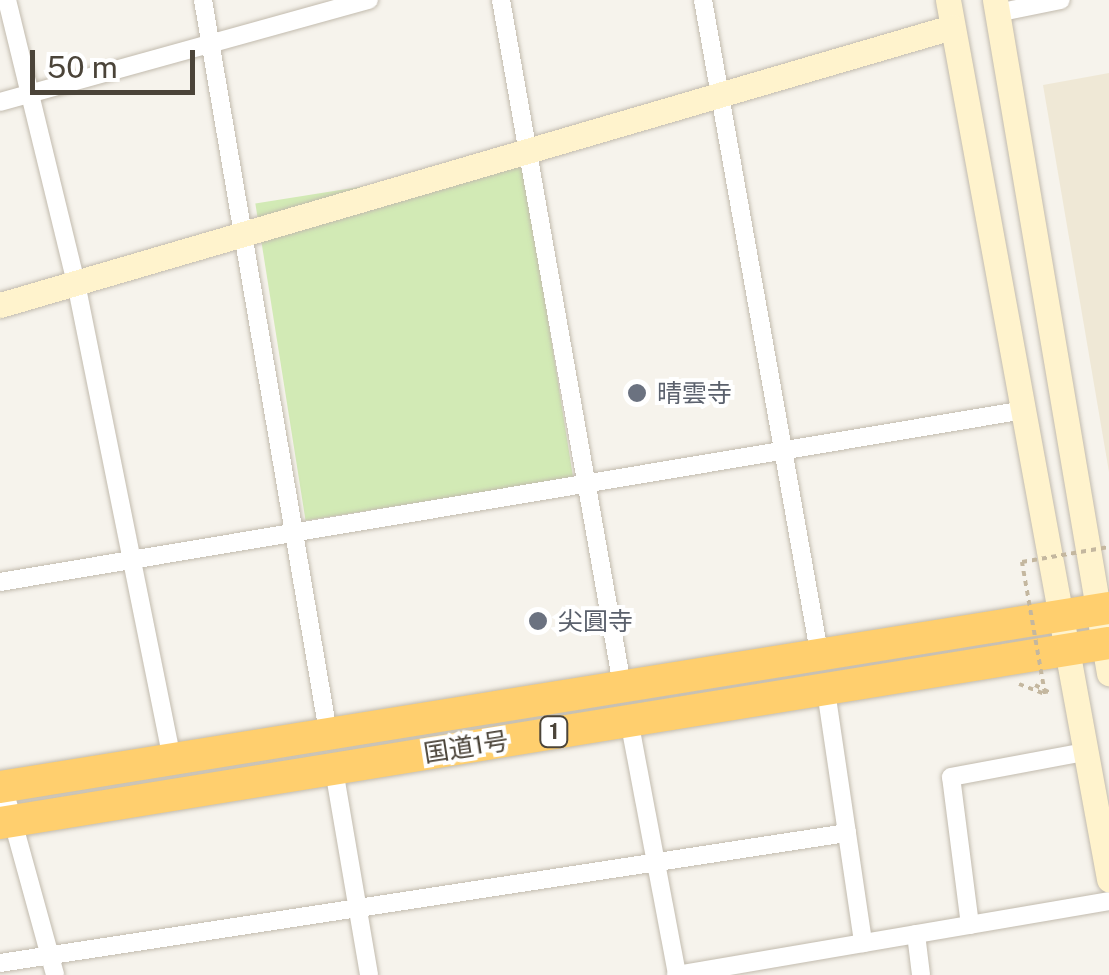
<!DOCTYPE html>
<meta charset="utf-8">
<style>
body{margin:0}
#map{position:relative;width:1109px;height:975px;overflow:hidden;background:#f6f3ec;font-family:"Public Sans","Noto Sans JP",sans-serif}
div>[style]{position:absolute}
.education>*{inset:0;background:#efe8d6}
.green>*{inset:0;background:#d2eab5;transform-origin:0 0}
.path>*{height:4px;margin-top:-2px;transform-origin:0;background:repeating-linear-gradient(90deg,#c4b79f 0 5px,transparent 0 10px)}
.roads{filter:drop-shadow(0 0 2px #c2bbae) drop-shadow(0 0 2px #c2bbae)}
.street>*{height:18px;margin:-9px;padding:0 9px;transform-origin:9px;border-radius:9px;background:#fff}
.secondary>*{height:25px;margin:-12.5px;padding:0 12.5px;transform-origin:12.5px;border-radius:12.5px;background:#fff3cd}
.highway>*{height:32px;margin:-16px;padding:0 16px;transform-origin:16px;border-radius:16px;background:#ffcf6e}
.path-bridge>*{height:4px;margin-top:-2px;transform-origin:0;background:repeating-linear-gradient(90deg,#c4b79f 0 5px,transparent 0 10px)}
.dots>*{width:28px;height:28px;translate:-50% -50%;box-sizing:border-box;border:5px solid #fff;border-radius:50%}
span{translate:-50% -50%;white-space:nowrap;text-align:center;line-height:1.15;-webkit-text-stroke:8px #fff;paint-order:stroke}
.shield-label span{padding:2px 8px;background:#fff;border:2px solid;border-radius:8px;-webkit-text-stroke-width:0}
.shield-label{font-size:22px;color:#4b4439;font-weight:700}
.worship-label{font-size:25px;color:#5b616d}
.left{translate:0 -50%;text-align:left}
.street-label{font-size:25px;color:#4b4439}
.scale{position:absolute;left:30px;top:50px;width:165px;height:45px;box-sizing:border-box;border:5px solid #4b4439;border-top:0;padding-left:12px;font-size:30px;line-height:35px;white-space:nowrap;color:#4b4439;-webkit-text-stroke:8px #fff;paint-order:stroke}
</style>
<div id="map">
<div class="education">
<i style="clip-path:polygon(1109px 73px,1109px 472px,1043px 85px)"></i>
</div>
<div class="green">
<i style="left:523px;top:161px;width:321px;height:271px;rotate:81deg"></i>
</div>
<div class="path">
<i style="left:1019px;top:684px;width:28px;rotate:21deg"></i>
<i style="left:1035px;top:685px;width:18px;rotate:27deg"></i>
</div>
<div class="roads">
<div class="street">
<i style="left:7px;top:0;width:291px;rotate:76.3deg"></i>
<i style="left:76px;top:283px;width:486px;rotate:78.6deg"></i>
<i style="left:203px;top:0;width:749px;rotate:80.31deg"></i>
<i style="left:501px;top:0;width:696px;rotate:79.98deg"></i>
<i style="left:703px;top:0;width:662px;rotate:79.91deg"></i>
<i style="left:997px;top:13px;width:65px;rotate:-11.5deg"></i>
<i style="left:0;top:102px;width:383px;rotate:-15.5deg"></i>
<i style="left:0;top:582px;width:1039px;rotate:-9.53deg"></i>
<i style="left:826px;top:691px;width:255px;rotate:81.6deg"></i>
<i style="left:629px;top:720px;width:259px;rotate:79.3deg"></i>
<i style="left:333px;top:764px;width:214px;rotate:80.3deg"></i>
<i style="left:2px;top:782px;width:200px;rotate:74.6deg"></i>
<i style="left:970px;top:925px;width:149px;rotate:-97.3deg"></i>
<i style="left:951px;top:777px;width:135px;rotate:-10.6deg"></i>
<i style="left:916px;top:934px;width:41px;rotate:83deg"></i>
<i style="left:0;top:963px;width:857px;rotate:-8.73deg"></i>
<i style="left:676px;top:975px;width:439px;rotate:-9.7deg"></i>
</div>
<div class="secondary">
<i style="left:948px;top:0;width:894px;rotate:79.62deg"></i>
<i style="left:995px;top:0;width:683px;rotate:80.39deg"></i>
<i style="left:0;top:305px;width:992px;rotate:-16.28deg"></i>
</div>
<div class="highway">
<i style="left:0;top:787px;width:1123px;rotate:-9.17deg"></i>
<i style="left:0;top:823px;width:1124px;rotate:-9.22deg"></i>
</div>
</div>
<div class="path-bridge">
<i style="left:1045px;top:694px;width:134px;rotate:-99.9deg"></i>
<i style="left:1022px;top:562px;width:88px;rotate:-9.8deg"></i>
</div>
<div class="dots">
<i style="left:637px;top:393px;background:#6b7280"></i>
<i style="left:538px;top:621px;background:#6b7280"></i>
</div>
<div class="shield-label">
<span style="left:554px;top:732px">1</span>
</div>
<div class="worship-label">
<span class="left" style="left:657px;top:393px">晴雲寺</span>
<span class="left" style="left:558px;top:621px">尖圓寺</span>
</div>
<div class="street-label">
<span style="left:466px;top:747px;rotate:-9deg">国道1号</span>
</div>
<div class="scale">50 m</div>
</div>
